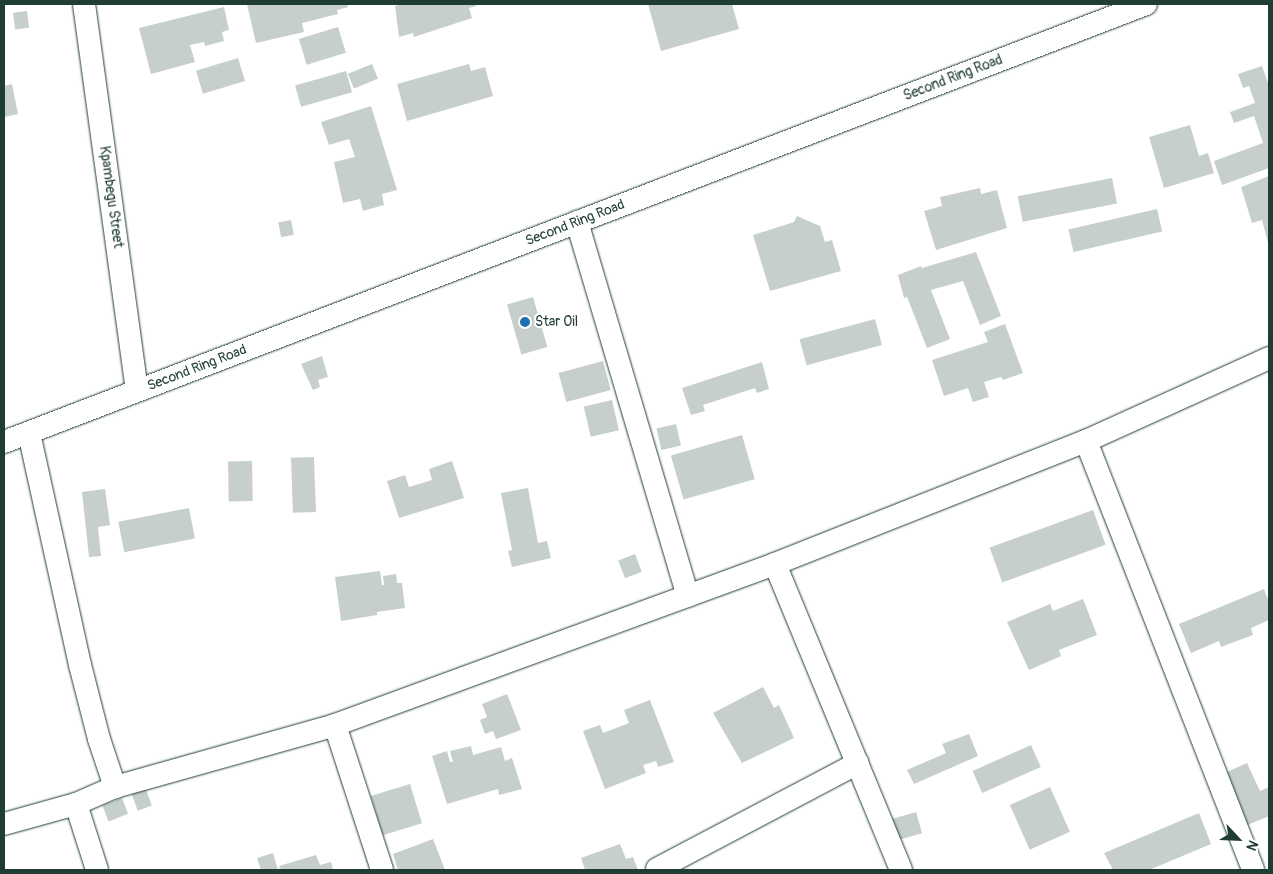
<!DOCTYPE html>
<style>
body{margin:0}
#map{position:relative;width:1273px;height:874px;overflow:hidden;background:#fff;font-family:Pangolin,sans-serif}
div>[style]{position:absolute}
.building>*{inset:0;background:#c7cfcc;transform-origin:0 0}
.roads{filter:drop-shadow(0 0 1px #1f3d34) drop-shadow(0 0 1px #1f3d34)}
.minor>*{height:22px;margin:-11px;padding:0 11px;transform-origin:11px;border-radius:11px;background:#fff}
.dots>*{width:14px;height:14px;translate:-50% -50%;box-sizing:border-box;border:2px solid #fff;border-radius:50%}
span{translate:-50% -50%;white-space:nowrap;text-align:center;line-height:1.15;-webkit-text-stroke:4px #fff;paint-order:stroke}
.street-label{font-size:14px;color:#1f3d34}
.poi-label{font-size:14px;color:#1f3d34}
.left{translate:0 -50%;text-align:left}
.frame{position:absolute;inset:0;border:5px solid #1f3d34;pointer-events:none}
.north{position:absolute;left:1213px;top:814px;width:50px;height:50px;-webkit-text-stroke:4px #fff;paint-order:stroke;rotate:115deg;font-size:14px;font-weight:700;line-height:20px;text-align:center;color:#1f3d34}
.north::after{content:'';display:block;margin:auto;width:18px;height:22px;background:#1f3d34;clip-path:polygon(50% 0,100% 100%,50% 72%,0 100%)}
</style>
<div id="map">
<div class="building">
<i style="clip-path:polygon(247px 4px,347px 4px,348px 7px,337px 10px,338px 14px,302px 23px,304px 32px,256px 43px)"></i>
<i style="clip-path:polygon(404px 4px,476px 4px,476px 6px,469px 8px,472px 18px,414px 37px,413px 33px,399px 37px,395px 6px)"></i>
<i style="clip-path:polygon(648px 4px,732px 4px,739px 29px,661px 51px)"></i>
<i style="clip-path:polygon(224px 7px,229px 30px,222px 32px,224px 41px,205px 46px,204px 42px,190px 45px,195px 62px,151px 74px,139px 28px)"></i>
<i style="left:27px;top:11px;width:17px;height:14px;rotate:83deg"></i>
<i style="left:338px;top:27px;width:27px;height:41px;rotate:73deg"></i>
<i style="left:238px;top:58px;width:24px;height:44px;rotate:73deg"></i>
<i style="left:372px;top:64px;width:16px;height:26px;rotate:68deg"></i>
<i style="clip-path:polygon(469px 64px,471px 71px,485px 67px,493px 96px,407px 121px,397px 84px)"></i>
<i style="clip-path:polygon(1262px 66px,1269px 86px,1269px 168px,1222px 185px,1214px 161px,1263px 143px,1254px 116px,1234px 123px,1230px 112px,1255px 103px,1249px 86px,1243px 88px,1238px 74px)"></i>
<i style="left:346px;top:71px;width:22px;height:53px;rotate:74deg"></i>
<i style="clip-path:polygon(12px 84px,18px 114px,4px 117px,4px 86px)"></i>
<i style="clip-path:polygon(371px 106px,397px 190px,382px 194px,384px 205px,363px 211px,360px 199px,343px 203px,334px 162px,355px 157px,349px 139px,329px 145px,321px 122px)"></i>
<i style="clip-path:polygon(1190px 125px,1199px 156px,1208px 153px,1214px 173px,1164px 188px,1149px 137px)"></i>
<i style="clip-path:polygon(1269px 176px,1269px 247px,1262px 220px,1252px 223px,1241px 187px)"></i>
<i style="left:1112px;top:178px;width:26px;height:96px;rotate:79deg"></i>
<i style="clip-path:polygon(980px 188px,981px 194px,997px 190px,1007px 228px,936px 250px,924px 211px,942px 206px,940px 197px)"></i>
<i style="left:1157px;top:209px;width:23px;height:91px;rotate:77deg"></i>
<i style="clip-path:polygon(797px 216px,820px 226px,825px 242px,832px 240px,841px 271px,770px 291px,753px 235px,794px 222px)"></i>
<i style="left:291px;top:220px;width:15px;height:13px;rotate:79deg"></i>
<i style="clip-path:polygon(976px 252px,1001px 316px,980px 325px,963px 281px,931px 290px,950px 339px,927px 348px,907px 297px,904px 298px,898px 275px,921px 266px,922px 268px)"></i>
<i style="left:533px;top:297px;width:52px;height:27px;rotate:74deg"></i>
<i style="left:875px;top:319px;width:27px;height:78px;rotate:75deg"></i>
<i style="clip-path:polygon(1005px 324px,1023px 373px,1003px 380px,1001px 377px,984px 382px,989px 397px,973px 402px,968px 388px,944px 396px,932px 360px,988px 342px,984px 332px)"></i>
<i style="clip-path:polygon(322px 356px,328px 377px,318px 380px,320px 387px,313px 390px,301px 364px)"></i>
<i style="left:603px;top:361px;width:30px;height:46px;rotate:75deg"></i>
<i style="clip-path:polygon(762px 362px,769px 389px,757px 393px,755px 388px,703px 405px,705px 411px,691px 415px,682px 388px)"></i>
<i style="left:612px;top:400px;width:31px;height:29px;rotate:77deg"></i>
<i style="left:676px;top:424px;width:22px;height:20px;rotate:77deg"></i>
<i style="left:742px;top:435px;width:46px;height:74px;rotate:74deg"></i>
<i style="left:314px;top:457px;width:55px;height:23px;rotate:88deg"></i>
<i style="left:252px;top:461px;width:40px;height:24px;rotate:89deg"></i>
<i style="clip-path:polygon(452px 461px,464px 498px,399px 518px,387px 481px,405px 475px,409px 487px,432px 480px,429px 469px)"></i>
<i style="clip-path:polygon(528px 488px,538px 543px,547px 541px,551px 558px,512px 567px,508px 551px,512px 550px,501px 493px)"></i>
<i style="clip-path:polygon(105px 489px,110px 525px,98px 527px,101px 556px,89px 557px,82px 492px)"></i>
<i style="left:189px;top:508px;width:31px;height:72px;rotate:79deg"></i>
<i style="left:1093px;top:510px;width:37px;height:110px;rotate:70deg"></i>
<i style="left:635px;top:554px;width:19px;height:18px;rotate:69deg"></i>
<i style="clip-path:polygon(380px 571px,382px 585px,384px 585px,383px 576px,396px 574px,397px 583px,402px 583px,405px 608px,377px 612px,377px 615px,341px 621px,335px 577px)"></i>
<i style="clip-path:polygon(1264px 589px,1269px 602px,1269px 620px,1251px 628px,1253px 635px,1221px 647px,1219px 641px,1191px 653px,1179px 624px)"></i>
<i style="clip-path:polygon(1083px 599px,1097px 635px,1059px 650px,1061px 656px,1029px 670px,1007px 622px,1050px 604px,1053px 611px)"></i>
<i style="clip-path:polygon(763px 687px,774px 708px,779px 705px,794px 738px,742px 763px,713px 713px)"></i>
<i style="clip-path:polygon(507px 694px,521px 730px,496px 739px,493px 731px,485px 734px,480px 720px,487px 717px,482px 704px)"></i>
<i style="clip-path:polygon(650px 700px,674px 762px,658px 767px,656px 761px,643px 765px,646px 773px,605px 789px,583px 731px,600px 725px,603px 733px,629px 723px,624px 710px)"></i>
<i style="clip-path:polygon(969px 734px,978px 756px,914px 784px,907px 770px,946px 753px,942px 744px)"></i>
<i style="left:1031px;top:745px;width:24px;height:64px;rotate:66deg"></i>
<i style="clip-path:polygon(471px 746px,473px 755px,501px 747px,505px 761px,512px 758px,522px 789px,499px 795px,498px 789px,447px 804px,432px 756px,447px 751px,450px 762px,453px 762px,450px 751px)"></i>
<i style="clip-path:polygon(1247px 763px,1260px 791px,1269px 787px,1269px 816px,1243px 827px,1220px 775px)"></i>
<i style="left:144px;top:784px;width:23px;height:15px;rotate:70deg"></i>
<i style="left:410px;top:784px;width:41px;height:41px;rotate:73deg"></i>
<i style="left:1050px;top:787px;width:49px;height:44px;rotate:66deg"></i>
<i style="left:122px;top:798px;width:17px;height:21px;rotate:69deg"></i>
<i style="left:916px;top:812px;width:22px;height:25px;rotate:74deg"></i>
<i style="clip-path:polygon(1199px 813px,1211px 844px,1149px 870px,1113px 870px,1104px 853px)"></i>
<i style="clip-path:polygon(433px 839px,445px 870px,398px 870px,393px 854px)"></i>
<i style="clip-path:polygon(620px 844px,626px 859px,633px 857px,638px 870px,585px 870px,581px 858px)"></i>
<i style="clip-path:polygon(273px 853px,278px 870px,261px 870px,257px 858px)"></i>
<i style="clip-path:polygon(316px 855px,320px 865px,331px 862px,333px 870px,280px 870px,279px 866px)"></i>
</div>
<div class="roads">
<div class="minor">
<i style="left:84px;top:4px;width:390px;rotate:82.2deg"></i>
<i style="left:577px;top:222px;width:390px;rotate:73.5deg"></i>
<i style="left:29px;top:433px;width:238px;rotate:77.6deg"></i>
<i style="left:80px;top:665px;width:76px;rotate:75.6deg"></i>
<i style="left:99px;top:739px;width:51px;rotate:71.6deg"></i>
<i style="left:1086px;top:441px;width:460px;rotate:68.7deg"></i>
<i style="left:4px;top:442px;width:1223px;rotate:-20.98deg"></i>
<i style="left:775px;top:564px;width:331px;rotate:67.6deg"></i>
<i style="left:335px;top:725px;width:152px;rotate:72deg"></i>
<i style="left:76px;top:804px;width:69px;rotate:72.3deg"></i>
<i style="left:4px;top:824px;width:75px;rotate:-15.5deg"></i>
<i style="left:76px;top:804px;width:43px;rotate:-23.6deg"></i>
<i style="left:115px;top:787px;width:229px;rotate:-15.7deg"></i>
<i style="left:335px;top:725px;width:469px;rotate:-20.1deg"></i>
<i style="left:775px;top:564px;width:334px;rotate:-21.6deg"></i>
<i style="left:1086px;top:441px;width:201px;rotate:-24.4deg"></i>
<i style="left:657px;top:869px;width:227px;rotate:-27.8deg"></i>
</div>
</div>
<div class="dots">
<i style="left:525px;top:322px;background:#1f6fb2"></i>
</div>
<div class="street-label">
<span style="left:953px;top:78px;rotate:-21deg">Second Ring Road</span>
<span style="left:111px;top:197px;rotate:82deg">Kpambegu Street</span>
<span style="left:575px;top:223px;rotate:-21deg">Second Ring Road</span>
<span style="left:197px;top:368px;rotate:-21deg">Second Ring Road</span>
</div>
<div class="poi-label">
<span class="left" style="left:535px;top:322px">Star Oil</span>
</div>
<div class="frame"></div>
<div class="north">N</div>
</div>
